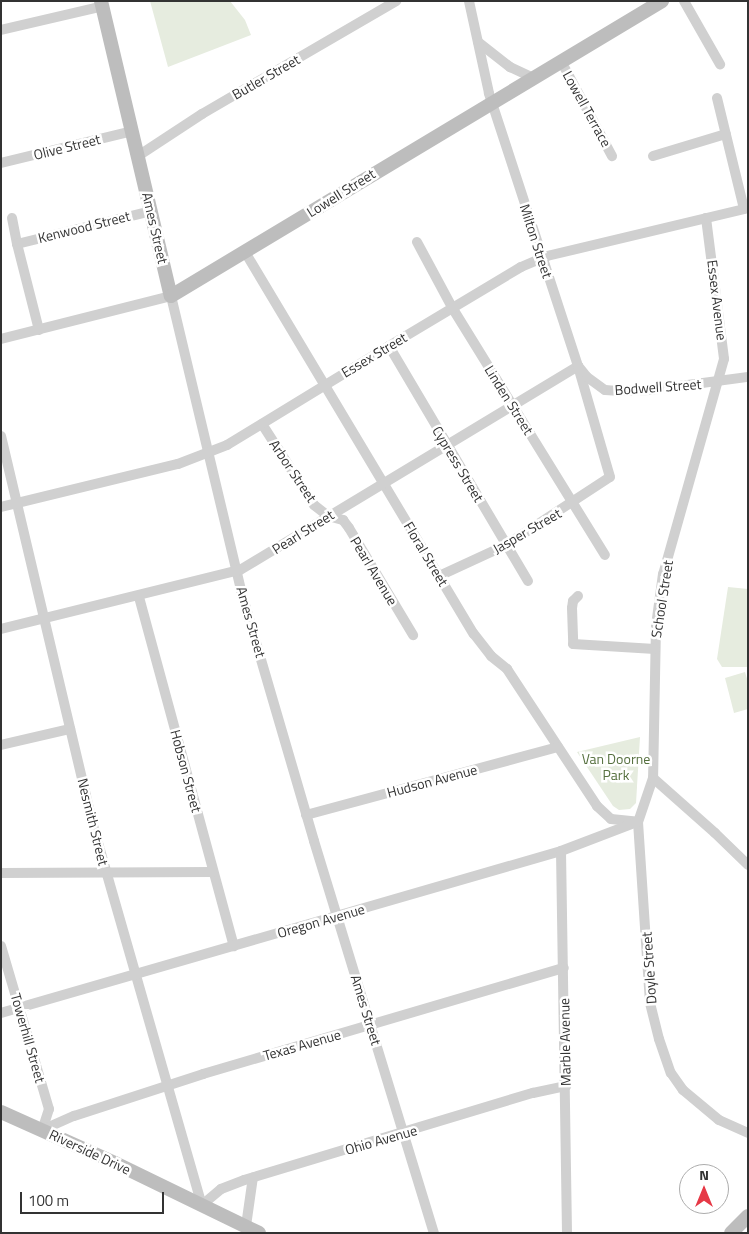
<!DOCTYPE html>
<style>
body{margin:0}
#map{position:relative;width:749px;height:1234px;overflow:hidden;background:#fff;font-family:"Titillium Web",sans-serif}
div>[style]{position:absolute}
.green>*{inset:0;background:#e6ecdf}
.street>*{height:10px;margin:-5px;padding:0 5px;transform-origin:5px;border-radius:5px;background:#d0d0d0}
.secondary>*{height:14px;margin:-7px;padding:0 7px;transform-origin:7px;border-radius:7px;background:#bdbdbd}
span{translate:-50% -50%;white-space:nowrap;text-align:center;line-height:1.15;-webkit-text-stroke:5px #fff;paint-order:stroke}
.street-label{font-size:14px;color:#333}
.park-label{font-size:14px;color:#56703f}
.frame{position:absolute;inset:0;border:2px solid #333;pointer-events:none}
.north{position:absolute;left:679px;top:1164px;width:50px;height:50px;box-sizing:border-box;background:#fff;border:1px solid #adadad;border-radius:50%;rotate:0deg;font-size:14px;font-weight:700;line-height:20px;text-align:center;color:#333}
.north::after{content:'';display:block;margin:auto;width:18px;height:22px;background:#e63946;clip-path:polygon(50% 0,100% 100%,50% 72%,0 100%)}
.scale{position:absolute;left:20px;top:1192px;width:144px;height:22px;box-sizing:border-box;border:2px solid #333;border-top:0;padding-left:6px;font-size:15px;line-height:18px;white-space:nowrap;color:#333;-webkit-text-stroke:4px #fff;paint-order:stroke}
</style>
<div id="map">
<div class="green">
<i style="clip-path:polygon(150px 1px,230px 1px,245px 20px,251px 35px,168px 67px)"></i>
<i style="clip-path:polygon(728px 587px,748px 589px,748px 667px,722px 667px,717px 659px)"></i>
<i style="clip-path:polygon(745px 672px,748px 682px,748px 709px,734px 713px,725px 678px)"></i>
<i style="clip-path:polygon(640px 737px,636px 803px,630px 809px,619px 810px,613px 806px,577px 752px)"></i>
</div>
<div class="street">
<i style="left:684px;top:1px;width:73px;rotate:60.3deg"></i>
<i style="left:1px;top:30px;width:105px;rotate:-13.2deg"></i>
<i style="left:478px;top:42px;width:41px;rotate:38deg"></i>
<i style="left:510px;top:67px;width:26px;rotate:25deg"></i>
<i style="left:561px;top:61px;width:108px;rotate:61.8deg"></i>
<i style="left:717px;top:98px;width:114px;rotate:76.3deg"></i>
<i style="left:138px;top:156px;width:77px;rotate:-33.3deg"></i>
<i style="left:202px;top:114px;width:225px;rotate:-30.2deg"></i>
<i style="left:653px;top:156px;width:76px;rotate:-16.8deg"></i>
<i style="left:1px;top:163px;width:135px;rotate:-13.7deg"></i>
<i style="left:12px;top:218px;width:26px;rotate:79deg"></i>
<i style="left:706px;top:218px;width:142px;rotate:82.7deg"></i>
<i style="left:724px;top:359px;width:223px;rotate:105.8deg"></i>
<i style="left:663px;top:574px;width:52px;rotate:97.7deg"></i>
<i style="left:656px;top:626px;width:152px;rotate:91.1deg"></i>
<i style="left:653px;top:778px;width:46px;rotate:108.8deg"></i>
<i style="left:638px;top:822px;width:181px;rotate:86.2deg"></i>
<i style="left:650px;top:1003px;width:37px;rotate:76deg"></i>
<i style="left:659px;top:1039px;width:36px;rotate:71deg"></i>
<i style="left:671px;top:1073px;width:21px;rotate:55deg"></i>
<i style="left:683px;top:1090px;width:47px;rotate:39.8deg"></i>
<i style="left:719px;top:1120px;width:32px;rotate:24deg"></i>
<i style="left:417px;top:242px;width:76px;rotate:61.8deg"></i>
<i style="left:453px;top:309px;width:289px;rotate:58.3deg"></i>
<i style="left:245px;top:252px;width:445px;rotate:59.1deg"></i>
<i style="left:474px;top:634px;width:28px;rotate:52deg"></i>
<i style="left:491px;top:656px;width:21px;rotate:39deg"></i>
<i style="left:507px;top:669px;width:164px;rotate:56.7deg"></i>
<i style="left:597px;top:806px;width:19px;rotate:43deg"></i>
<i style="left:611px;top:819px;width:27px;rotate:6deg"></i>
<i style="left:39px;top:330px;width:89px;rotate:-104.3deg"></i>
<i style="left:17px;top:244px;width:138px;rotate:-13.8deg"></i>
<i style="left:1px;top:339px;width:175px;rotate:-14.2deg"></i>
<i style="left:171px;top:296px;width:310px;rotate:76.6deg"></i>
<i style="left:243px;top:598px;width:253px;rotate:73.7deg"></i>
<i style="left:314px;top:841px;width:410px;rotate:73deg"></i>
<i style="left:389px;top:346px;width:273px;rotate:59.4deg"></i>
<i style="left:262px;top:424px;width:96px;rotate:57.3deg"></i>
<i style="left:314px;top:505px;width:18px;rotate:38deg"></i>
<i style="left:328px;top:516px;width:16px;rotate:15deg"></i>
<i style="left:343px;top:520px;width:10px;rotate:53deg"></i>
<i style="left:349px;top:528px;width:125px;rotate:59.1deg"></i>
<i style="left:1px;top:436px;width:404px;rotate:76.7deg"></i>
<i style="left:94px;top:829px;width:391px;rotate:74deg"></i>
<i style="left:202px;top:1205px;width:25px;rotate:-40deg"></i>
<i style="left:221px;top:1189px;width:25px;rotate:-21deg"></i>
<i style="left:244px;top:1180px;width:302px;rotate:-16.8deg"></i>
<i style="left:533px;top:1093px;width:34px;rotate:-12deg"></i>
<i style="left:1px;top:507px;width:182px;rotate:-13.7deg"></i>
<i style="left:178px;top:464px;width:53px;rotate:-21.2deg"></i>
<i style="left:227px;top:445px;width:190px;rotate:-31.4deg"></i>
<i style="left:389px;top:346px;width:154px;rotate:-30.9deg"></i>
<i style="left:521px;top:267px;width:28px;rotate:-23deg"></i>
<i style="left:547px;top:256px;width:207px;rotate:-13.4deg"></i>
<i style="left:439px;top:576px;width:74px;rotate:-24.8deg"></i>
<i style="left:506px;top:545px;width:124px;rotate:-33.2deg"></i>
<i style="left:610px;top:477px;width:116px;rotate:-106.1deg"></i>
<i style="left:578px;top:366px;width:287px;rotate:-108.1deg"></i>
<i style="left:489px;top:93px;width:94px;rotate:-102.3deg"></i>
<i style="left:578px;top:596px;width:7px;rotate:135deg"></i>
<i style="left:573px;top:601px;width:7px;rotate:98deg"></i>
<i style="left:572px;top:608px;width:36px;rotate:88deg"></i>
<i style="left:573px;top:644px;width:82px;rotate:3.5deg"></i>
<i style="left:139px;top:597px;width:362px;rotate:74.8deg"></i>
<i style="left:1px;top:629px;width:246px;rotate:-13.9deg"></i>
<i style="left:240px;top:570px;width:395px;rotate:-31.1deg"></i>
<i style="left:578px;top:366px;width:14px;rotate:51deg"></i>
<i style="left:587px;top:377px;width:22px;rotate:36deg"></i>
<i style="left:605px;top:390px;width:16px;rotate:4deg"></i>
<i style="left:621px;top:391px;width:29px;rotate:-2deg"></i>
<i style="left:650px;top:390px;width:99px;rotate:-7.6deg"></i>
<i style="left:1px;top:745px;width:71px;rotate:-13.1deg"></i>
<i style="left:653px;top:778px;width:83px;rotate:41.6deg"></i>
<i style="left:715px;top:833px;width:46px;rotate:44.1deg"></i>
<i style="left:306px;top:815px;width:261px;rotate:-15.1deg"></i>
<i style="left:561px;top:851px;width:382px;rotate:89.1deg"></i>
<i style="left:1px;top:873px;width:212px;rotate:-0.3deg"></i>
<i style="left:1px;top:946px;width:170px;rotate:73.6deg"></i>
<i style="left:49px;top:1109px;width:22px;rotate:108deg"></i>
<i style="left:1px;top:1013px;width:583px;rotate:-16.13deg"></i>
<i style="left:561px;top:851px;width:81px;rotate:-20.9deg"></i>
<i style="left:42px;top:1130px;width:35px;rotate:-24deg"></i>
<i style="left:74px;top:1116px;width:136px;rotate:-18deg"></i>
<i style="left:203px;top:1074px;width:376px;rotate:-16.4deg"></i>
<i style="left:246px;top:1226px;width:49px;rotate:-81.9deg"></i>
</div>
<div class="secondary">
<i style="left:101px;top:1px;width:303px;rotate:76.7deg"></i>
<i style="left:171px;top:296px;width:573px;rotate:-31deg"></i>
<i style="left:1px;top:1112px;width:125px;rotate:24.1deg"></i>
<i style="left:115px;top:1163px;width:160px;rotate:25.9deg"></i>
<i style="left:731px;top:1233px;width:24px;rotate:-45deg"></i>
</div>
<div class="street-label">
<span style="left:266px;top:77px;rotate:-30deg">Butler Street</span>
<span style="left:587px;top:109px;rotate:61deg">Lowell Terrace</span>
<span style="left:67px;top:147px;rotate:-14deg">Olive Street</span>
<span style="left:341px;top:193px;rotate:-32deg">Lowell Street</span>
<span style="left:84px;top:227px;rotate:-14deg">Kenwood Street</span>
<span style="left:155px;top:228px;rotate:77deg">Ames Street</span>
<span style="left:536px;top:241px;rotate:72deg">Milton Street</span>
<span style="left:717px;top:300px;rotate:83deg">Essex Avenue</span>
<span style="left:374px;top:355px;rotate:-31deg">Essex Street</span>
<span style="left:658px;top:387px;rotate:-4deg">Bodwell Street</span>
<span style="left:509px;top:400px;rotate:58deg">Linden Street</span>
<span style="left:458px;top:464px;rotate:59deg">Cypress Street</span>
<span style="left:293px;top:471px;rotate:56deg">Arbor Street</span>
<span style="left:527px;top:531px;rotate:-30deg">Jasper Street</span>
<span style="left:303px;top:532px;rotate:-32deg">Pearl Street</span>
<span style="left:426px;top:554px;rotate:59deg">Floral Street</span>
<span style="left:374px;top:571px;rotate:59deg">Pearl Avenue</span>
<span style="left:662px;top:599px;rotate:-81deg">School Street</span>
<span style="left:251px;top:622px;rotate:74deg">Ames Street</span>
<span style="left:186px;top:771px;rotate:75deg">Hobson Street</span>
<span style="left:432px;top:781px;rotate:-15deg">Hudson Avenue</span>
<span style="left:93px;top:822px;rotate:76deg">Nesmith Street</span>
<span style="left:321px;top:921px;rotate:-16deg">Oregon Avenue</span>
<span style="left:649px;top:968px;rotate:-94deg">Doyle Street</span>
<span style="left:366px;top:1010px;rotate:73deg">Ames Street</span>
<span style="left:28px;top:1038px;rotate:74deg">Towerhill Street</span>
<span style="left:565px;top:1042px;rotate:-91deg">Marble Avenue</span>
<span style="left:302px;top:1045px;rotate:-16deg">Texas Avenue</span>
<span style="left:381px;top:1140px;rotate:-16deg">Ohio Avenue</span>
<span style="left:90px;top:1152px;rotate:25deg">Riverside Drive</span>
</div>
<div class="park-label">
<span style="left:616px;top:767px">Van Doorne<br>Park</span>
</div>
<div class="frame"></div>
<div class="north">N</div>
<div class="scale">100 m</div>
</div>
